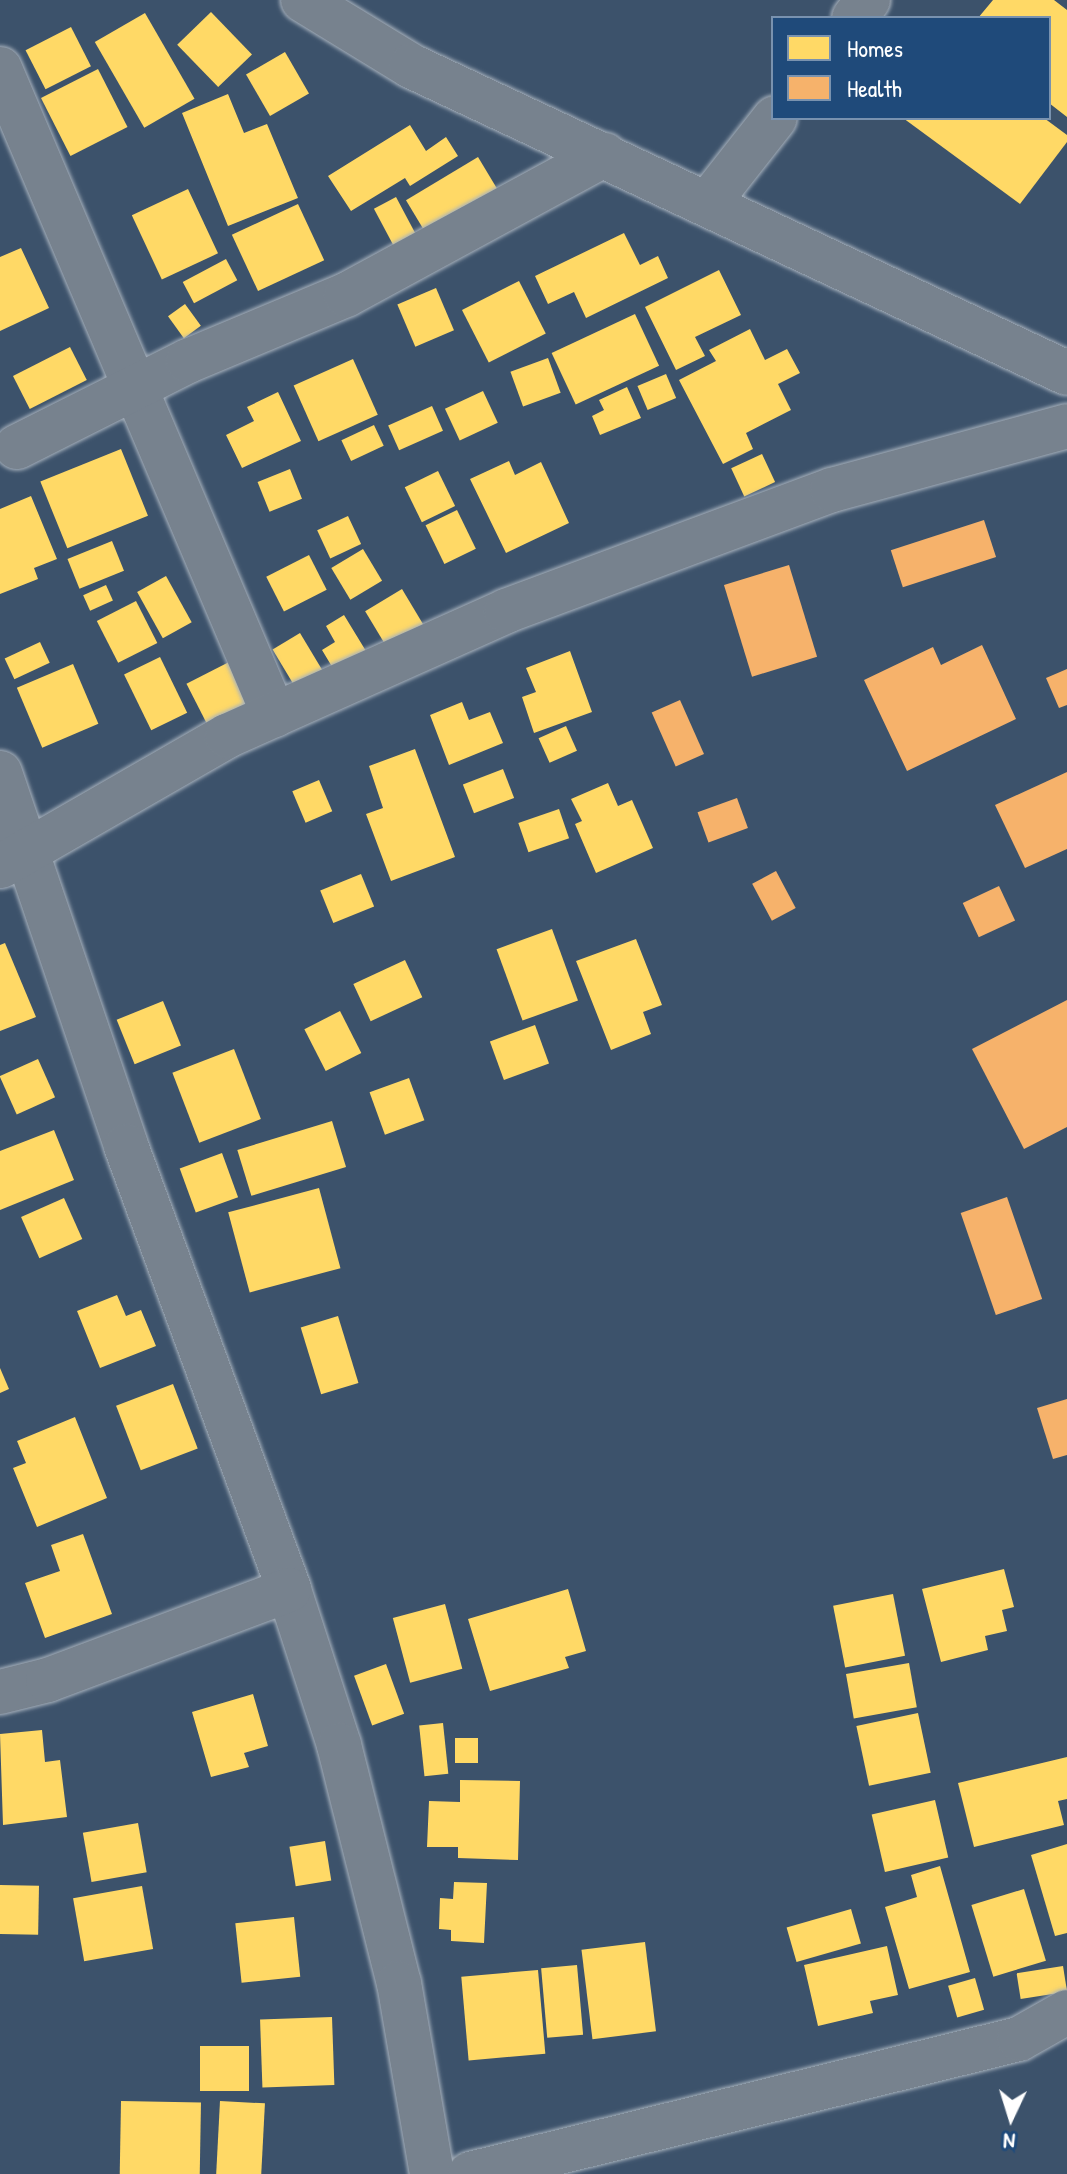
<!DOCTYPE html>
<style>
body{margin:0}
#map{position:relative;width:1067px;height:2174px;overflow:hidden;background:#3c526b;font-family:"Patrick Hand",sans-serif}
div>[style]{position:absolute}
.homes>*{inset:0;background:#ffd966;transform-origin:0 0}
.health>*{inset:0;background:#f6b26b;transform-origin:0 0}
.roads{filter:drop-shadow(0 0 2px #a7b1bc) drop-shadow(0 0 2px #a7b1bc)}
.minor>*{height:44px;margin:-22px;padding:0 22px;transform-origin:22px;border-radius:22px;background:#77828e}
.secondary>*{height:44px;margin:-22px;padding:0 22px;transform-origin:22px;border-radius:22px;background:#77828e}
span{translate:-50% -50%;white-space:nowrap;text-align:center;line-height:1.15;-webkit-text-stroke:8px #1f4a7a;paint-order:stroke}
.legend{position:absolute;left:771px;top:16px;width:280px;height:104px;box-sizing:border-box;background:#1f4a7a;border:2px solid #7992af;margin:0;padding:10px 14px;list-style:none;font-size:24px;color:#fff}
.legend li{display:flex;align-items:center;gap:16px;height:40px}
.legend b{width:40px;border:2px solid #7992af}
.north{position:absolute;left:971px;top:2078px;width:80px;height:80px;-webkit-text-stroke:6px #1f4a7a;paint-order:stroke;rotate:184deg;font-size:22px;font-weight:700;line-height:32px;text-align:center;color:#fff}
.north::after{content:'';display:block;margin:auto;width:28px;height:36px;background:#fff;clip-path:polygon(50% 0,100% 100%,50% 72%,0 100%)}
</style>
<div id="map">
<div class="homes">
<i style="clip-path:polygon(993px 0,1054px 0,1067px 10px,1067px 117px,1049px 103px,1049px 18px,978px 18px)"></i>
<i style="left:211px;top:12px;width:59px;height:47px;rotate:46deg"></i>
<i style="left:145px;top:13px;width:99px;height:58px;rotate:60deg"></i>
<i style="left:71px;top:27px;width:44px;height:51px;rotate:63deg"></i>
<i style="left:285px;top:52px;width:48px;height:45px;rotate:60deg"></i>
<i style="left:98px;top:69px;width:65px;height:64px;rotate:63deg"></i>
<i style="clip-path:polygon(228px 94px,244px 133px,267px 124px,298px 198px,228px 226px,182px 113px)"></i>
<i style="clip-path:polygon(903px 118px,1044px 118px,1067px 135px,1067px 142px,1020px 204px)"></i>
<i style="clip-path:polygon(410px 125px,426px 151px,446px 137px,458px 156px,410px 186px,405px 178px,351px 211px,328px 176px)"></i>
<i style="left:478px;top:157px;width:52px;height:84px;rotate:59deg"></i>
<i style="left:188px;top:189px;width:71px;height:62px;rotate:65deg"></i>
<i style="left:396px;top:197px;width:47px;height:25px;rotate:62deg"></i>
<i style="left:298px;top:204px;width:62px;height:73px;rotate:65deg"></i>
<i style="clip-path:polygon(624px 233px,640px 265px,658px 256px,668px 278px,586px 318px,574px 292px,548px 304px,535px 276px)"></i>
<i style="clip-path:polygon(21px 248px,49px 308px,0 331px,0 257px)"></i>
<i style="left:226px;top:259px;width:24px;height:49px;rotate:62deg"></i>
<i style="clip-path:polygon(719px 270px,741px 315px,695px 337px,705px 356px,676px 370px,645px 307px)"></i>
<i style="left:519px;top:281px;width:59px;height:64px;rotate:63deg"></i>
<i style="left:436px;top:288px;width:46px;height:42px;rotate:67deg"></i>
<i style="left:185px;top:304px;width:27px;height:21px;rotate:54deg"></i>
<i style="left:635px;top:314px;width:57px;height:92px;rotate:65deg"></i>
<i style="clip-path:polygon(750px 329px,765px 360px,787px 349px,800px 373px,778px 384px,791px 410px,746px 433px,753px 449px,723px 464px,679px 380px,716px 361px,709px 350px)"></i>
<i style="left:70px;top:347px;width:37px;height:64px;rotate:63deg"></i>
<i style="left:548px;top:358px;width:37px;height:40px;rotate:70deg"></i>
<i style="left:353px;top:359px;width:61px;height:65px;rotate:66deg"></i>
<i style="left:666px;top:374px;width:26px;height:31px;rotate:67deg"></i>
<i style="clip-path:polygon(627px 387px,641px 418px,600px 435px,592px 416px,604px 410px,599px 400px)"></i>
<i style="left:483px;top:391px;width:35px;height:42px;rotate:65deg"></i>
<i style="clip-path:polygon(278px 392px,301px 441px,242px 468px,226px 435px,254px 421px,247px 407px)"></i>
<i style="left:432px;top:406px;width:27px;height:48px;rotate:66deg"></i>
<i style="left:374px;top:425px;width:23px;height:36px;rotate:65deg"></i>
<i style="left:121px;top:449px;width:72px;height:87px;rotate:68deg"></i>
<i style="left:762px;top:454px;width:31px;height:34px;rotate:65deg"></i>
<i style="clip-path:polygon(509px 461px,515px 475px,541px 462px,569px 523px,506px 553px,470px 479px)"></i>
<i style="left:290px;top:469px;width:32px;height:35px;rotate:68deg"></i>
<i style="left:438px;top:471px;width:39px;height:37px;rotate:64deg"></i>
<i style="clip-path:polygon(31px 496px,57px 559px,34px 568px,38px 579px,0 594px,0 509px)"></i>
<i style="left:457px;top:510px;width:43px;height:35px;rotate:64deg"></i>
<i style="left:348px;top:516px;width:31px;height:34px;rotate:65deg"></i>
<i style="left:112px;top:541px;width:32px;height:48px;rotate:68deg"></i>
<i style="left:363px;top:549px;width:37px;height:37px;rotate:59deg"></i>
<i style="left:309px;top:555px;width:39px;height:48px;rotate:63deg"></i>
<i style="left:166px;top:576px;width:53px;height:33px;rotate:61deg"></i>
<i style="left:106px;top:585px;width:17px;height:25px;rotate:66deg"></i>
<i style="left:402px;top:589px;width:41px;height:43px;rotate:59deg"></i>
<i style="left:136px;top:601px;width:47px;height:44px;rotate:63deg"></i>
<i style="clip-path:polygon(344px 615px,369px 656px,337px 675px,322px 650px,335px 642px,326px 626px)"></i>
<i style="left:300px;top:633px;width:56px;height:32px;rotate:59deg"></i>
<i style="left:40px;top:642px;width:23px;height:39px;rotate:65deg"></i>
<i style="clip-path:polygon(570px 651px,592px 712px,534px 733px,522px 697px,536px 692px,526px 668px)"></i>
<i style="left:160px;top:657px;width:62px;height:40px;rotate:64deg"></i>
<i style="left:231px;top:661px;width:47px;height:50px;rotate:63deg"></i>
<i style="left:73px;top:664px;width:65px;height:61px;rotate:67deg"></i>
<i style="clip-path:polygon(462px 702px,469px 720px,490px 712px,503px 743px,449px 765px,430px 715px)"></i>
<i style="left:566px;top:726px;width:27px;height:30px;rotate:66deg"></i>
<i style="clip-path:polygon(415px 749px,455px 857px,391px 881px,366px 814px,383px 808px,369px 766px)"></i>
<i style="left:503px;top:769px;width:31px;height:43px;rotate:69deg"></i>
<i style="left:319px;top:780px;width:34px;height:29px;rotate:67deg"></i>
<i style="clip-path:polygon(608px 783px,618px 806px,632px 800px,653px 848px,596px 873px,575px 824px,582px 821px,571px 799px)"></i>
<i style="left:559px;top:809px;width:31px;height:43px;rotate:71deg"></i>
<i style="left:361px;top:874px;width:35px;height:44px;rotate:68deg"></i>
<i style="left:552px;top:929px;width:76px;height:59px;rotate:70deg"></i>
<i style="clip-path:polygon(636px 939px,662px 1005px,643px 1012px,651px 1034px,611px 1050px,576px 961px)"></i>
<i style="clip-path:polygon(5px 943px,36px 1017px,0 1031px,0 945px)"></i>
<i style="left:405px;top:960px;width:41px;height:57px;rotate:65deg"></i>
<i style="left:163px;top:1001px;width:48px;height:50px;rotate:68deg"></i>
<i style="left:340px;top:1011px;width:47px;height:40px;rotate:63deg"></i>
<i style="left:535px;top:1025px;width:41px;height:48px;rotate:70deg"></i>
<i style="left:234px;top:1049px;width:75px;height:66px;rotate:69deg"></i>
<i style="left:38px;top:1059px;width:42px;height:42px;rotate:66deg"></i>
<i style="left:409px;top:1078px;width:45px;height:42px;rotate:70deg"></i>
<i style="left:332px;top:1121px;width:48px;height:99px;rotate:73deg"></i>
<i style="clip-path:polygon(54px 1130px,74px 1180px,0 1210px,0 1151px)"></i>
<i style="left:222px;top:1153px;width:47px;height:45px;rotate:70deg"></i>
<i style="left:319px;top:1188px;width:83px;height:94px;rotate:75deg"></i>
<i style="left:64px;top:1198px;width:45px;height:47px;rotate:66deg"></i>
<i style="clip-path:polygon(117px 1295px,126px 1316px,141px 1310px,156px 1346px,100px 1368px,77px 1311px)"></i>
<i style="left:338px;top:1316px;width:70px;height:39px;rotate:73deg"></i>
<i style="clip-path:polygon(0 1368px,9px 1389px,0 1393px)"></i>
<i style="left:173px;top:1384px;width:69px;height:61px;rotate:69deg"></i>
<i style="clip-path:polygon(75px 1417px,107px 1498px,37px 1527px,13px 1468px,26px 1463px,17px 1441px)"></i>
<i style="clip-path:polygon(83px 1534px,112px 1614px,45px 1638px,25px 1583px,60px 1571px,51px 1545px)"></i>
<i style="clip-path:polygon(1004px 1569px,1014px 1607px,1002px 1610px,1007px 1631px,985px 1636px,988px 1650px,941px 1662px,922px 1589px)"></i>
<i style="clip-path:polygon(568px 1589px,586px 1651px,565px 1657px,569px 1668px,490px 1691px,468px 1619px)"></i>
<i style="left:893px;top:1594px;width:63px;height:61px;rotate:79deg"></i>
<i style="left:445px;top:1604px;width:67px;height:54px;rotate:75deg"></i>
<i style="left:909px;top:1663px;width:45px;height:64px;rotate:80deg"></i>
<i style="left:386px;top:1664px;width:53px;height:34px;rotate:70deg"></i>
<i style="clip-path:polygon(253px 1694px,268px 1746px,244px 1753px,249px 1767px,211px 1777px,192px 1712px)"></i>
<i style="left:918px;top:1713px;width:61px;height:63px;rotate:78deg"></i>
<i style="left:443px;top:1723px;width:51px;height:24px;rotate:84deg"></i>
<i style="clip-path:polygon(42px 1730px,45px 1762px,60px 1760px,67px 1817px,3px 1825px,0 1734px)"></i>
<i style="left:455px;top:1738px;width:23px;height:25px"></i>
<i style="clip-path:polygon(1067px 1757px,1067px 1799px,1058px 1801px,1064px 1825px,974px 1847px,958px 1783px)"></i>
<i style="clip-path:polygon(460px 1780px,520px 1781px,518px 1860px,458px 1858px,458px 1847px,427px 1847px,429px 1801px,460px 1802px)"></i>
<i style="left:935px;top:1800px;width:59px;height:65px;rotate:77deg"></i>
<i style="left:138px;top:1823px;width:50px;height:56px;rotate:80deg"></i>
<i style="left:325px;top:1841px;width:40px;height:36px;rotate:81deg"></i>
<i style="clip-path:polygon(1067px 1844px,1067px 1933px,1055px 1936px,1031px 1855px)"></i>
<i style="clip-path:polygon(940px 1866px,970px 1972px,909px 1989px,885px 1907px,917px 1897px,911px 1875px)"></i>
<i style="clip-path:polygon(454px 1882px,487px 1883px,484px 1943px,451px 1941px,451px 1930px,439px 1929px,440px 1898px,453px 1899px)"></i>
<i style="left:0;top:1885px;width:39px;height:49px;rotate:1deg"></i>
<i style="left:142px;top:1886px;width:64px;height:70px;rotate:80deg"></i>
<i style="left:1024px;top:1889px;width:75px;height:55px;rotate:73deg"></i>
<i style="left:851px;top:1909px;width:36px;height:67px;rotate:74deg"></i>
<i style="left:294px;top:1917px;width:60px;height:59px;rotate:84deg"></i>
<i style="left:645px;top:1942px;width:90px;height:64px;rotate:83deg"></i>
<i style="clip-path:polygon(887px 1946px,898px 1995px,870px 2001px,873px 2013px,818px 2026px,804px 1965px)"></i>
<i style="left:577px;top:1965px;width:70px;height:36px;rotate:85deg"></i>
<i style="left:1063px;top:1966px;width:26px;height:47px;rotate:81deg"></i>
<i style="left:538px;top:1970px;width:84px;height:77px;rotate:85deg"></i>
<i style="left:975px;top:1978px;width:33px;height:28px;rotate:74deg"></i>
<i style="left:332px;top:2017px;width:68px;height:72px;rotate:88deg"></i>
<i style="left:200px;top:2046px;width:49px;height:45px"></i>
<i style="left:121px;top:2101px;width:80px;height:73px;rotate:1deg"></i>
<i style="left:220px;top:2101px;width:45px;height:73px;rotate:3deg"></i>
</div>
<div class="health">
<i style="left:984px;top:520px;width:39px;height:98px;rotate:72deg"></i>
<i style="left:789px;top:565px;width:96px;height:68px;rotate:73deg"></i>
<i style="clip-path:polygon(982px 645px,1016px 719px,907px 771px,864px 680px,933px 647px,941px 665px)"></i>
<i style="clip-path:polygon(1067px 669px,1067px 705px,1059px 708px,1046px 678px)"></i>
<i style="left:680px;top:700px;width:59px;height:31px;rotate:66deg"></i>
<i style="clip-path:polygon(1067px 772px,1067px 849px,1025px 868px,995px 805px)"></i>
<i style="left:737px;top:798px;width:32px;height:42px;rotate:70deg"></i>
<i style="left:776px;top:871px;width:42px;height:27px;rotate:62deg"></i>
<i style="left:999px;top:886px;width:38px;height:40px;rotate:65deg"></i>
<i style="clip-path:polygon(1067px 1000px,1067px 1127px,1024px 1149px,972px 1049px)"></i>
<i style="left:1007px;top:1197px;width:108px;height:49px;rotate:71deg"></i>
<i style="clip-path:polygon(1067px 1399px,1067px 1455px,1053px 1459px,1037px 1408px)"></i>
</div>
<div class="roads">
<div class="minor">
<i style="left:854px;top:18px;width:23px;rotate:-52deg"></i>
<i style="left:0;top:69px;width:702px;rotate:67.02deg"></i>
<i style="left:708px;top:203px;width:108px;rotate:-51.8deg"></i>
<i style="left:17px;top:447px;width:191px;rotate:-26.7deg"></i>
<i style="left:188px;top:361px;width:171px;rotate:-22.7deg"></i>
<i style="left:346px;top:295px;width:294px;rotate:-28.5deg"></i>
<i style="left:0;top:773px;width:394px;rotate:71.3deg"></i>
<i style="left:126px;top:1146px;width:473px;rotate:69.8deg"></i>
<i style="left:289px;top:1590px;width:163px;rotate:72.1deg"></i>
<i style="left:339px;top:1745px;width:245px;rotate:75.9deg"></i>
<i style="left:399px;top:1983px;width:194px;rotate:80.2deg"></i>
<i style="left:1px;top:866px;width:261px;rotate:-29.9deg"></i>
<i style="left:227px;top:736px;width:306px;rotate:-24.1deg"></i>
<i style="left:506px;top:611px;width:348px;rotate:-20.4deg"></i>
<i style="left:832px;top:490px;width:244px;rotate:-15.2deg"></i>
<i style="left:0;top:1692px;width:49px;rotate:-14deg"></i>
<i style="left:48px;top:1680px;width:257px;rotate:-20.5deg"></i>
<i style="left:470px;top:2174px;width:565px;rotate:-13.82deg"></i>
<i style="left:1019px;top:2039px;width:55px;rotate:-29.4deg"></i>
</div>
<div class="secondary">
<i style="left:303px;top:0;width:127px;rotate:31.4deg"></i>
<i style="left:411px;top:66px;width:724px;rotate:25.08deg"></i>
</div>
</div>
<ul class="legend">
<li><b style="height:22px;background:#ffd966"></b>Homes</li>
<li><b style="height:22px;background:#f6b26b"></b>Health</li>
</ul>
<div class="north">N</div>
</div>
